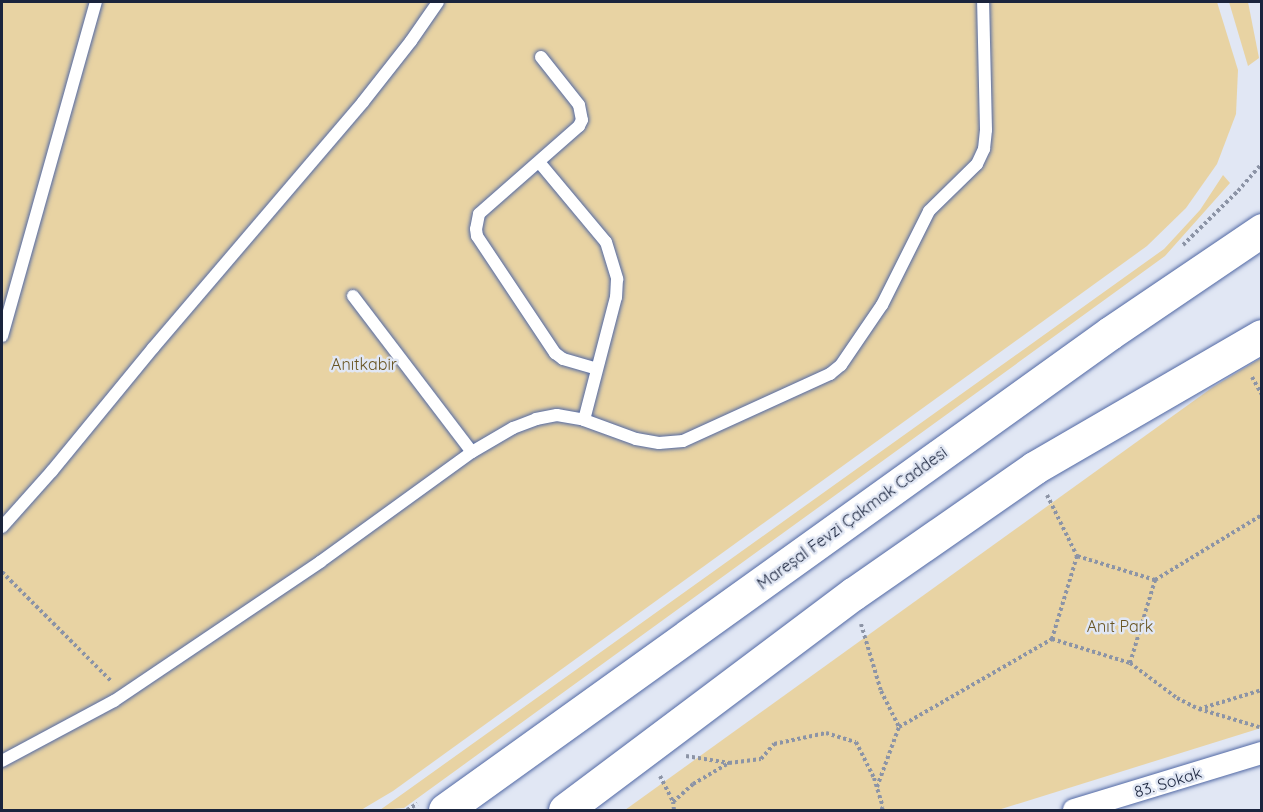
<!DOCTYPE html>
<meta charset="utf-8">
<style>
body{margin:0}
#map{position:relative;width:1263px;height:812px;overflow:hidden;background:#e1e7f4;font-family:Quicksand,sans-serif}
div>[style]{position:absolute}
.green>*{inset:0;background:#e8d3a3}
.path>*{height:4px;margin-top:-2px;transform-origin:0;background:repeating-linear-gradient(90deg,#8c94a6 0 3px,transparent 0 6px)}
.roads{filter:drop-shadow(0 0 2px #5168a4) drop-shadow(0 0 2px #5168a4)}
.lane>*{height:12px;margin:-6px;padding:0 6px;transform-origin:6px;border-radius:6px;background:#fff}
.street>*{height:22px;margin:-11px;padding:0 11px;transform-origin:11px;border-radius:11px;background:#fff}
.primary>*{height:33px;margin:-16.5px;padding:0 16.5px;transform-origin:16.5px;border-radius:16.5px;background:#fff}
span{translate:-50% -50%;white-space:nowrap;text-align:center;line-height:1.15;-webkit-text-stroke:5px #e1e7f4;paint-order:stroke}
.park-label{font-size:16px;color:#695523}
.street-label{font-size:16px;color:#1a243d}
.frame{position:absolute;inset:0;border:3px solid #1a243d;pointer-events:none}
</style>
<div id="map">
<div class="green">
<i style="clip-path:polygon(2px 2px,1217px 2px,1238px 70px,1236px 114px,1217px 164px,1186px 208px,1147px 246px,393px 791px,361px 810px,2px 810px)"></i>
<i style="clip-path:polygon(1229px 2px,1248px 2px,1259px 58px,1248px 66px)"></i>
<i style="clip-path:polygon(1223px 175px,1230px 183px,1165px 256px,404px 808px,380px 810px,1164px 249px,1200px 210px)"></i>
<i style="clip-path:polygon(1261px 358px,1261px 728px,998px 810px,625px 810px,1213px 387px)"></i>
</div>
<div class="path">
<i style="left:1183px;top:245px;width:77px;rotate:-44.5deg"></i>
<i style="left:1238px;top:191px;width:37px;rotate:-49deg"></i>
<i style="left:1252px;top:377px;width:21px;rotate:61deg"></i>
<i style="left:1047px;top:495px;width:68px;rotate:63.8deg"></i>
<i style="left:2px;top:572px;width:154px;rotate:45deg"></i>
<i style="left:1155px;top:580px;width:125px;rotate:-31.3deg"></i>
<i style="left:861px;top:624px;width:70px;rotate:73.4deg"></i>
<i style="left:881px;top:691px;width:40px;rotate:63.4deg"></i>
<i style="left:1130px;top:663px;width:59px;rotate:36.7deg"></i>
<i style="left:1177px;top:698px;width:25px;rotate:27deg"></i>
<i style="left:1199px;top:709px;width:63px;rotate:16.7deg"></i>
<i style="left:1199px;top:709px;width:66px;rotate:-16.8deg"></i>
<i style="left:686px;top:756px;width:44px;rotate:9.2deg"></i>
<i style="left:660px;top:776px;width:29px;rotate:63deg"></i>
<i style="left:877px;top:787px;width:64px;rotate:-69.9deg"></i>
<i style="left:899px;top:727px;width:177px;rotate:-29.9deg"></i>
<i style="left:1052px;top:639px;width:82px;rotate:17.1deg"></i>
<i style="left:1130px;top:663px;width:87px;rotate:-73.2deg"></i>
<i style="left:1155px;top:580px;width:82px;rotate:-162.9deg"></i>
<i style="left:1077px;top:556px;width:87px;rotate:106.8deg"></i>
<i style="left:407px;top:810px;width:12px;rotate:-31deg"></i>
<i style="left:674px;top:810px;width:8px;rotate:-97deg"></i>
<i style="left:673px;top:802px;width:27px;rotate:-42deg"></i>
<i style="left:693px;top:784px;width:42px;rotate:-30.3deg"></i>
<i style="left:729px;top:763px;width:32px;rotate:-7deg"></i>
<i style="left:761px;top:759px;width:20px;rotate:-49deg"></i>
<i style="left:774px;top:744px;width:53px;rotate:-11.9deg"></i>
<i style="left:826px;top:733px;width:31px;rotate:17deg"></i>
<i style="left:856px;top:742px;width:40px;rotate:63.4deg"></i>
<i style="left:874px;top:778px;width:30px;rotate:73deg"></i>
<i style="left:883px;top:807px;width:4px;rotate:124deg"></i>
</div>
<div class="roads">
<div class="lane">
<i style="left:541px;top:57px;width:61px;rotate:51.6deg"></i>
<i style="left:579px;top:105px;width:15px;rotate:79deg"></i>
<i style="left:582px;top:120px;width:7px;rotate:117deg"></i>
<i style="left:579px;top:126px;width:133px;rotate:138.7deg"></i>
<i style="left:479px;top:214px;width:15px;rotate:101deg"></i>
<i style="left:476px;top:229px;width:7px;rotate:82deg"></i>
<i style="left:477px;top:236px;width:141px;rotate:56.3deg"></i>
<i style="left:555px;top:353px;width:10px;rotate:37deg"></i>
<i style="left:563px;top:359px;width:35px;rotate:16deg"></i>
<i style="left:539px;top:162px;width:104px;rotate:50.1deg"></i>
<i style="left:606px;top:242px;width:39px;rotate:73deg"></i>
<i style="left:617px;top:279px;width:18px;rotate:93deg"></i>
<i style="left:616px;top:297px;width:127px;rotate:104.6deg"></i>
<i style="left:353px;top:296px;width:196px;rotate:52.7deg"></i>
<i style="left:2px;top:336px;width:347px;rotate:-74.3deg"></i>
<i style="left:2px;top:527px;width:75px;rotate:-48.2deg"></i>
<i style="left:52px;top:471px;width:159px;rotate:-50.6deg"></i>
<i style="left:153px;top:348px;width:323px;rotate:-49.5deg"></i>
<i style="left:363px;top:102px;width:78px;rotate:-51.8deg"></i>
<i style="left:411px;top:41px;width:47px;rotate:-55.3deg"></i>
<i style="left:2px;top:761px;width:127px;rotate:-28.2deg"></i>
<i style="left:114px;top:701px;width:249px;rotate:-34deg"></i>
<i style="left:320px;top:562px;width:188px;rotate:-35.9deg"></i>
<i style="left:472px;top:452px;width:48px;rotate:-30.3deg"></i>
<i style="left:513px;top:428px;width:25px;rotate:-21deg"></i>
<i style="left:536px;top:419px;width:21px;rotate:-11deg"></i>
<i style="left:557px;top:415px;width:27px;rotate:10deg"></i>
<i style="left:584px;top:420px;width:55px;rotate:20.1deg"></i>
<i style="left:636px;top:439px;width:23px;rotate:10deg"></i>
<i style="left:659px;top:443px;width:24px;rotate:-5deg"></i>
<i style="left:683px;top:441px;width:162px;rotate:-24.5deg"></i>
<i style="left:830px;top:374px;width:14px;rotate:-39deg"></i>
<i style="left:841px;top:365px;width:73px;rotate:-55.7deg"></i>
<i style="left:882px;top:305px;width:105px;rotate:-63.4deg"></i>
<i style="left:929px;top:211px;width:67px;rotate:-44.4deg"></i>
<i style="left:977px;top:164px;width:17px;rotate:-65deg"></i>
<i style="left:984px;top:149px;width:19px;rotate:-84deg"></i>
<i style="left:986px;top:130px;width:128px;rotate:-91.3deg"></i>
</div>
<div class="street">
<i style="left:1074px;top:810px;width:196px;rotate:-16.9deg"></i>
</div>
<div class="primary">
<i style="left:445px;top:810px;width:818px;rotate:-35.65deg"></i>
<i style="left:1110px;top:333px;width:184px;rotate:-34.1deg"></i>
<i style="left:565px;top:810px;width:360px;rotate:-36.9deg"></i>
<i style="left:853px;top:594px;width:221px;rotate:-34.8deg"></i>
<i style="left:1034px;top:468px;width:263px;rotate:-30.1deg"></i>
</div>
</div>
<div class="park-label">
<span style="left:364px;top:364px">Anıtkabir</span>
<span style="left:1120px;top:626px">Anıt Park</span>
</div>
<div class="street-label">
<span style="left:852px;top:518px;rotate:-36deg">Mareşal Fevzi Çakmak Caddesi</span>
<span style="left:1168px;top:782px;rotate:-17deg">83. Sokak</span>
</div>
<div class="frame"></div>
</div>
